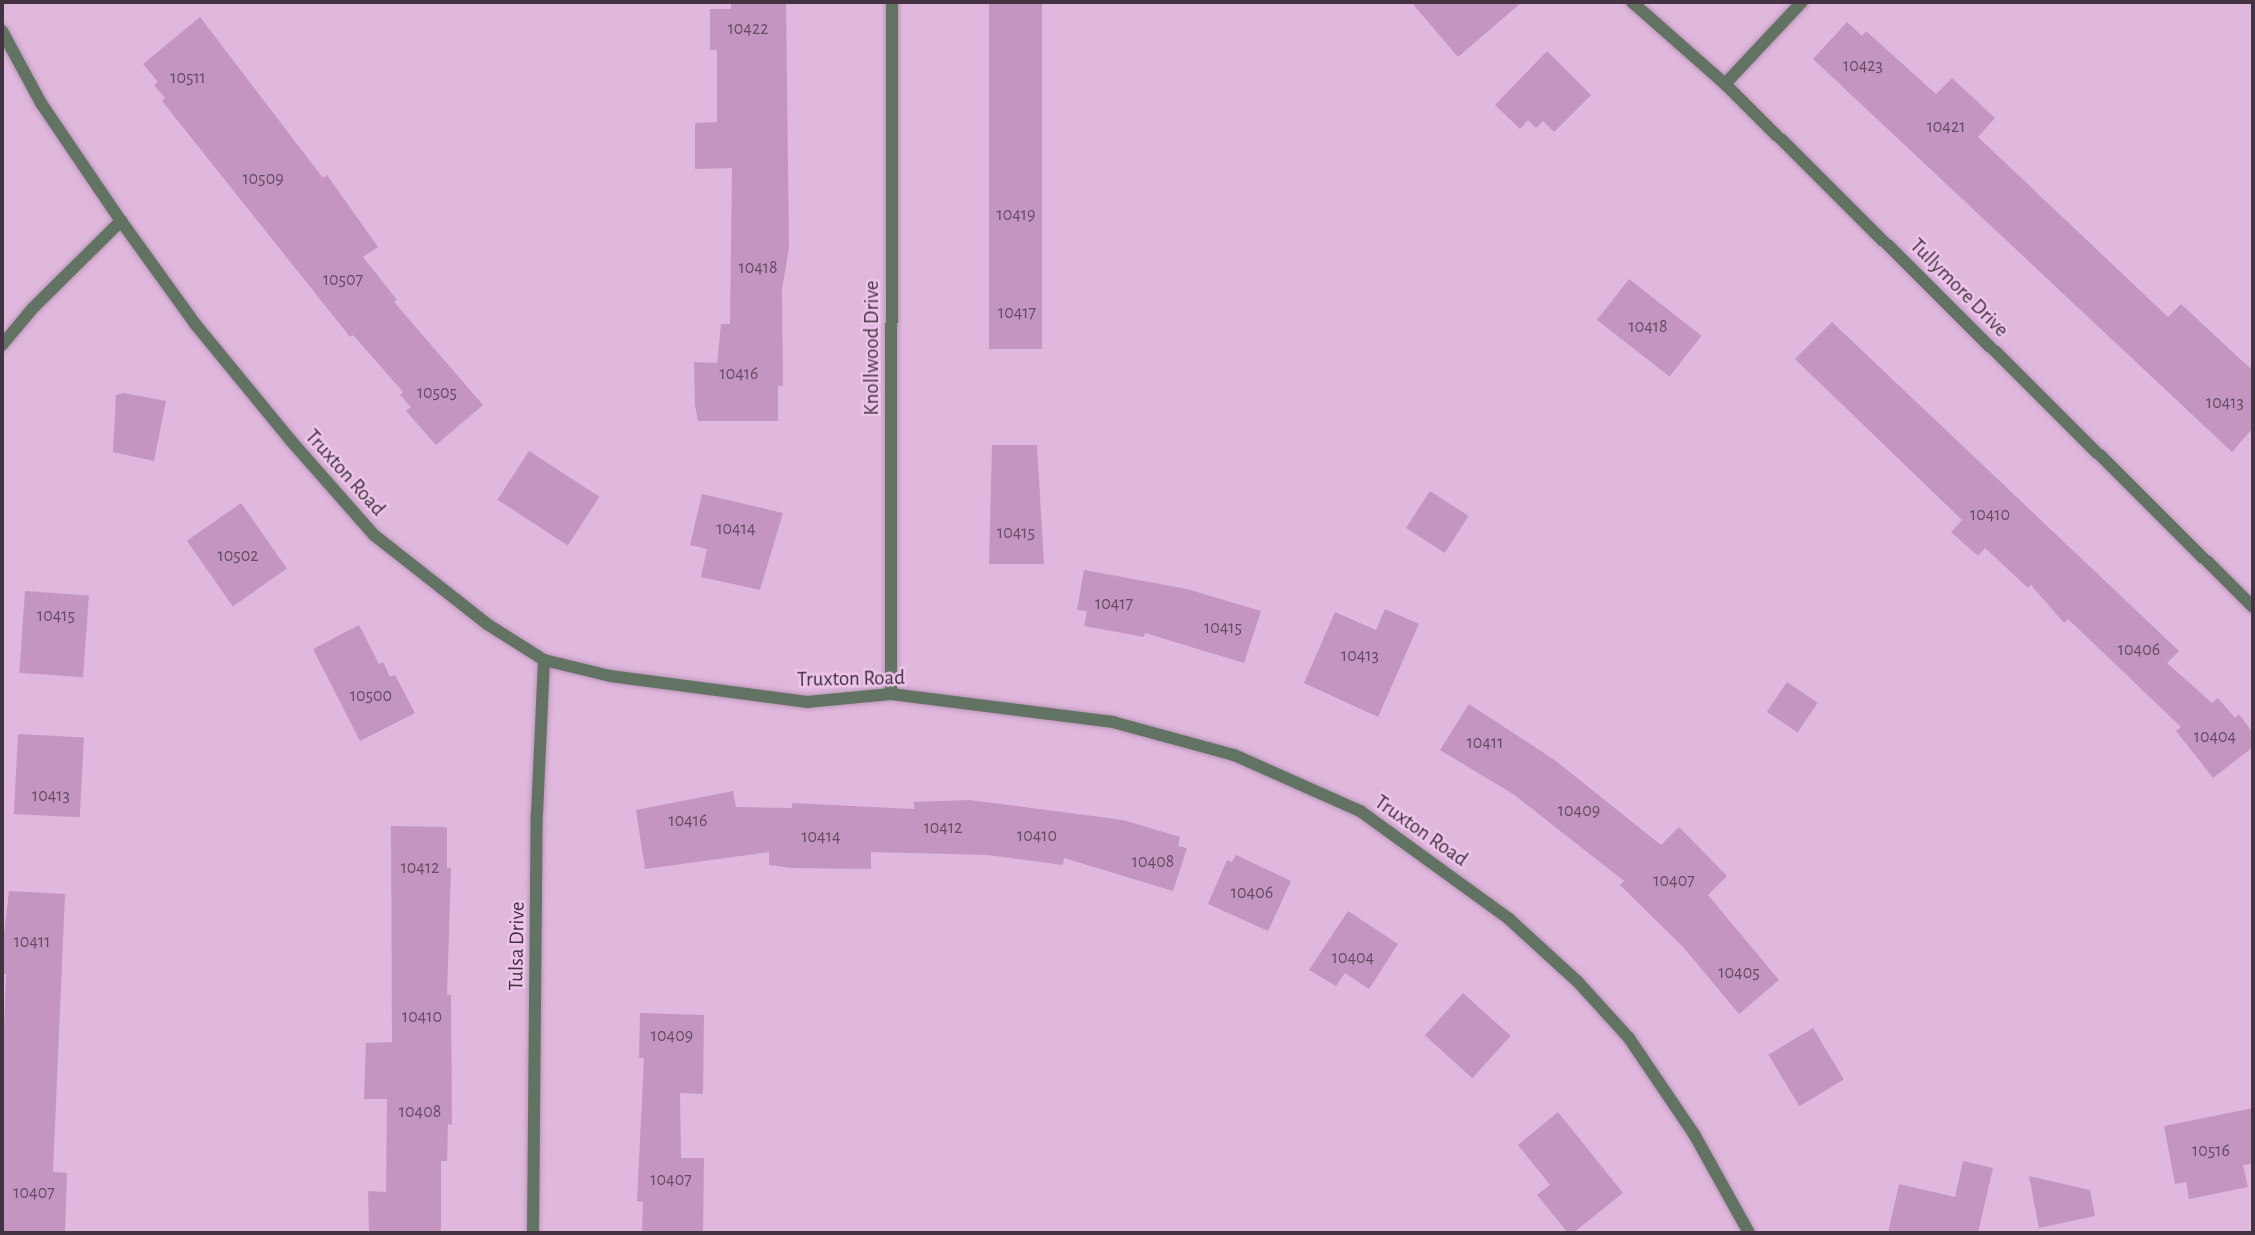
<!DOCTYPE html>
<style>
body{margin:0}
#map{position:relative;width:2255px;height:1235px;overflow:hidden;background:#e0b7dd;font-family:"Alegreya Sans",sans-serif}
div>[style]{position:absolute}
.building>*{inset:0;background:#c595c2;transform-origin:0 0}
.roads{filter:drop-shadow(0 0 2px #ba97b8) drop-shadow(0 0 2px #ba97b8)}
.minor>*{height:12px;margin:-6px;padding:0 6px;transform-origin:6px;border-radius:6px;background:#627364}
span{translate:-50% -50%;white-space:nowrap;text-align:center;line-height:1.15;-webkit-text-stroke:5px #edc4ea;paint-order:stroke}
.number-label{font-size:18px;color:#644c62}
.number-label span{-webkit-text-stroke-width:0}
.street-label{font-size:21px;color:#433342}
.frame{position:absolute;inset:0;border:4px solid #433342;pointer-events:none}
</style>
<div id="map">
<div class="building">
<i style="clip-path:polygon(731px 2px,786px 2px,789px 247px,782px 290px,783px 386px,778px 386px,778px 421px,698px 421px,695px 405px,694px 362px,717px 363px,721px 324px,730px 324px,732px 168px,695px 169px,695px 123px,717px 122px,717px 50px,710px 50px,710px 9px,731px 9px)"></i>
<i style="left:989px;top:2px;width:53px;height:347px"></i>
<i style="clip-path:polygon(1411px 2px,1522px 2px,1458px 57px)"></i>
<i style="clip-path:polygon(200px 17px,323px 178px,327px 175px,378px 247px,363px 257px,397px 300px,394px 302px,483px 405px,436px 445px,406px 411px,411px 407px,400px 395px,403px 392px,353px 335px,350px 337px,162px 101px,165px 98px,154px 85px,158px 82px,143px 64px)"></i>
<i style="clip-path:polygon(1847px 22px,1862px 36px,1866px 31px,1936px 94px,1952px 78px,1995px 118px,1978px 137px,2168px 317px,2181px 304px,2253px 371px,2253px 428px,2232px 452px,1813px 59px)"></i>
<i style="clip-path:polygon(1547px 51px,1591px 95px,1554px 132px,1543px 121px,1536px 128px,1528px 120px,1520px 129px,1495px 105px)"></i>
<i style="left:1629px;top:279px;width:92px;height:52px;rotate:38deg"></i>
<i style="clip-path:polygon(1832px 322px,2179px 651px,2167px 663px,2212px 703px,2218px 698px,2235px 718px,2239px 714px,2253px 733px,2253px 747px,2213px 778px,2176px 731px,2181px 727px,2068px 619px,2064px 623px,2031px 585px,2028px 588px,1985px 548px,1978px 556px,1951px 532px,1962px 520px,1795px 359px)"></i>
<i style="clip-path:polygon(124px 393px,166px 401px,154px 461px,113px 452px,116px 395px)"></i>
<i style="clip-path:polygon(992px 445px,1037px 445px,1044px 564px,989px 564px)"></i>
<i style="left:529px;top:451px;width:84px;height:58px;rotate:33deg"></i>
<i style="left:1430px;top:491px;width:46px;height:44px;rotate:33deg"></i>
<i style="clip-path:polygon(702px 494px,783px 513px,760px 590px,701px 577px,707px 549px,690px 545px)"></i>
<i style="left:241px;top:503px;width:80px;height:66px;rotate:55deg"></i>
<i style="clip-path:polygon(1084px 570px,1187px 589px,1261px 611px,1244px 663px,1145px 633px,1144px 637px,1084px 626px,1087px 611px,1077px 610px)"></i>
<i style="left:25px;top:591px;width:64px;height:82px;rotate:4deg"></i>
<i style="clip-path:polygon(1385px 609px,1419px 624px,1378px 717px,1304px 683px,1335px 612px,1376px 630px)"></i>
<i style="clip-path:polygon(359px 625px,379px 664px,383px 662px,390px 677px,395px 675px,415px 713px,360px 741px,313px 649px)"></i>
<i style="left:1787px;top:682px;width:37px;height:36px;rotate:34deg"></i>
<i style="clip-path:polygon(1469px 704px,1556px 761px,1661px 845px,1679px 827px,1727px 876px,1708px 895px,1779px 980px,1739px 1014px,1684px 948px,1620px 885px,1624px 881px,1513px 794px,1440px 750px)"></i>
<i style="left:18px;top:734px;width:66px;height:80px;rotate:3deg"></i>
<i style="clip-path:polygon(733px 791px,736px 807px,792px 808px,792px 803px,914px 809px,914px 802px,969px 800px,1123px 820px,1180px 837px,1178px 846px,1187px 848px,1173px 891px,1064px 858px,1063px 865px,988px 855px,871px 852px,871px 869px,792px 868px,769px 865px,769px 852px,645px 869px,636px 810px)"></i>
<i style="clip-path:polygon(391px 826px,447px 827px,447px 868px,451px 868px,447px 995px,451px 995px,452px 1125px,448px 1124px,447px 1161px,441px 1161px,441px 1233px,369px 1233px,368px 1191px,386px 1192px,387px 1099px,364px 1099px,366px 1043px,392px 1042px)"></i>
<i style="clip-path:polygon(1236px 855px,1291px 881px,1268px 931px,1208px 904px,1227px 860px,1232px 862px)"></i>
<i style="clip-path:polygon(9px 891px,65px 894px,53px 1172px,67px 1173px,65px 1233px,4px 1233px,2px 1080px,6px 974px,2px 974px,2px 952px)"></i>
<i style="clip-path:polygon(1348px 911px,1398px 944px,1369px 989px,1345px 973px,1336px 986px,1309px 970px)"></i>
<i style="left:1463px;top:993px;width:64px;height:57px;rotate:42deg"></i>
<i style="clip-path:polygon(640px 1013px,704px 1015px,703px 1094px,680px 1093px,681px 1158px,704px 1158px,703px 1233px,642px 1233px,643px 1202px,637px 1201px,644px 1058px,639px 1058px)"></i>
<i style="left:1813px;top:1028px;width:60px;height:52px;rotate:59deg"></i>
<i style="clip-path:polygon(2253px 1108px,2253px 1164px,2243px 1165px,2248px 1187px,2189px 1199px,2186px 1182px,2175px 1184px,2164px 1126px)"></i>
<i style="clip-path:polygon(1558px 1112px,1623px 1193px,1573px 1233px,1568px 1233px,1537px 1195px,1550px 1185px,1518px 1145px)"></i>
<i style="clip-path:polygon(1963px 1161px,1993px 1168px,1978px 1233px,1888px 1233px,1899px 1184px,1955px 1197px)"></i>
<i style="clip-path:polygon(2029px 1176px,2090px 1190px,2095px 1216px,2039px 1228px)"></i>
</div>
<div class="roads">
<div class="minor">
<i style="left:1632px;top:2px;width:124px;rotate:41.4deg"></i>
<i style="left:1725px;top:84px;width:743px;rotate:44.73deg"></i>
<i style="left:2px;top:31px;width:82px;rotate:61.6deg"></i>
<i style="left:41px;top:103px;width:143px;rotate:55.9deg"></i>
<i style="left:121px;top:221px;width:128px;rotate:54.2deg"></i>
<i style="left:196px;top:325px;width:151px;rotate:50.6deg"></i>
<i style="left:292px;top:442px;width:124px;rotate:48.6deg"></i>
<i style="left:374px;top:535px;width:144px;rotate:38.2deg"></i>
<i style="left:487px;top:624px;width:67px;rotate:32.3deg"></i>
<i style="left:544px;top:660px;width:68px;rotate:13.6deg"></i>
<i style="left:610px;top:676px;width:199px;rotate:7.5deg"></i>
<i style="left:807px;top:702px;width:84px;rotate:-5.4deg"></i>
<i style="left:891px;top:694px;width:224px;rotate:7.2deg"></i>
<i style="left:1113px;top:722px;width:125px;rotate:15.3deg"></i>
<i style="left:1234px;top:755px;width:138px;rotate:24deg"></i>
<i style="left:1360px;top:811px;width:184px;rotate:35.9deg"></i>
<i style="left:1509px;top:919px;width:93px;rotate:42.4deg"></i>
<i style="left:1578px;top:982px;width:76px;rotate:47.7deg"></i>
<i style="left:1629px;top:1038px;width:116px;rotate:55.9deg"></i>
<i style="left:1694px;top:1134px;width:113px;rotate:60.9deg"></i>
<i style="left:1725px;top:84px;width:112px;rotate:-46.8deg"></i>
<i style="left:2px;top:345px;width:48px;rotate:-50deg"></i>
<i style="left:33px;top:308px;width:124px;rotate:-44.7deg"></i>
<i style="left:891px;top:694px;width:692px;rotate:-89.92deg"></i>
<i style="left:533px;top:1233px;width:419px;rotate:-89.5deg"></i>
<i style="left:537px;top:814px;width:154px;rotate:-87.4deg"></i>
</div>
</div>
<div class="number-label">
<span style="left:748px;top:29px">10422</span>
<span style="left:1863px;top:66px">10423</span>
<span style="left:188px;top:78px">10511</span>
<span style="left:1946px;top:127px">10421</span>
<span style="left:263px;top:179px">10509</span>
<span style="left:1016px;top:215px">10419</span>
<span style="left:758px;top:268px">10418</span>
<span style="left:343px;top:280px">10507</span>
<span style="left:1017px;top:313px">10417</span>
<span style="left:1648px;top:327px">10418</span>
<span style="left:739px;top:374px">10416</span>
<span style="left:437px;top:393px">10505</span>
<span style="left:2225px;top:403px">10413</span>
<span style="left:1990px;top:515px">10410</span>
<span style="left:736px;top:529px">10414</span>
<span style="left:1016px;top:533px">10415</span>
<span style="left:238px;top:556px">10502</span>
<span style="left:1114px;top:604px">10417</span>
<span style="left:56px;top:616px">10415</span>
<span style="left:1223px;top:628px">10415</span>
<span style="left:2139px;top:650px">10406</span>
<span style="left:1360px;top:656px">10413</span>
<span style="left:371px;top:696px">10500</span>
<span style="left:2215px;top:737px">10404</span>
<span style="left:1485px;top:743px">10411</span>
<span style="left:51px;top:796px">10413</span>
<span style="left:1579px;top:811px">10409</span>
<span style="left:688px;top:821px">10416</span>
<span style="left:943px;top:828px">10412</span>
<span style="left:1037px;top:836px">10410</span>
<span style="left:821px;top:837px">10414</span>
<span style="left:1153px;top:862px">10408</span>
<span style="left:420px;top:868px">10412</span>
<span style="left:1674px;top:881px">10407</span>
<span style="left:1252px;top:893px">10406</span>
<span style="left:32px;top:942px">10411</span>
<span style="left:1353px;top:958px">10404</span>
<span style="left:1739px;top:973px">10405</span>
<span style="left:422px;top:1017px">10410</span>
<span style="left:672px;top:1036px">10409</span>
<span style="left:420px;top:1112px">10408</span>
<span style="left:2211px;top:1151px">10516</span>
<span style="left:671px;top:1180px">10407</span>
<span style="left:34px;top:1193px">10407</span>
</div>
<div class="street-label">
<span style="left:1959px;top:288px;rotate:45deg">Tullymore Drive</span>
<span style="left:872px;top:348px;rotate:-90deg">Knollwood Drive</span>
<span style="left:345px;top:473px;rotate:48deg">Truxton Road</span>
<span style="left:851px;top:679px;rotate:-1deg">Truxton Road</span>
<span style="left:1421px;top:831px;rotate:35deg">Truxton Road</span>
<span style="left:517px;top:946px;rotate:-89deg">Tulsa Drive</span>
</div>
<div class="frame"></div>
</div>
